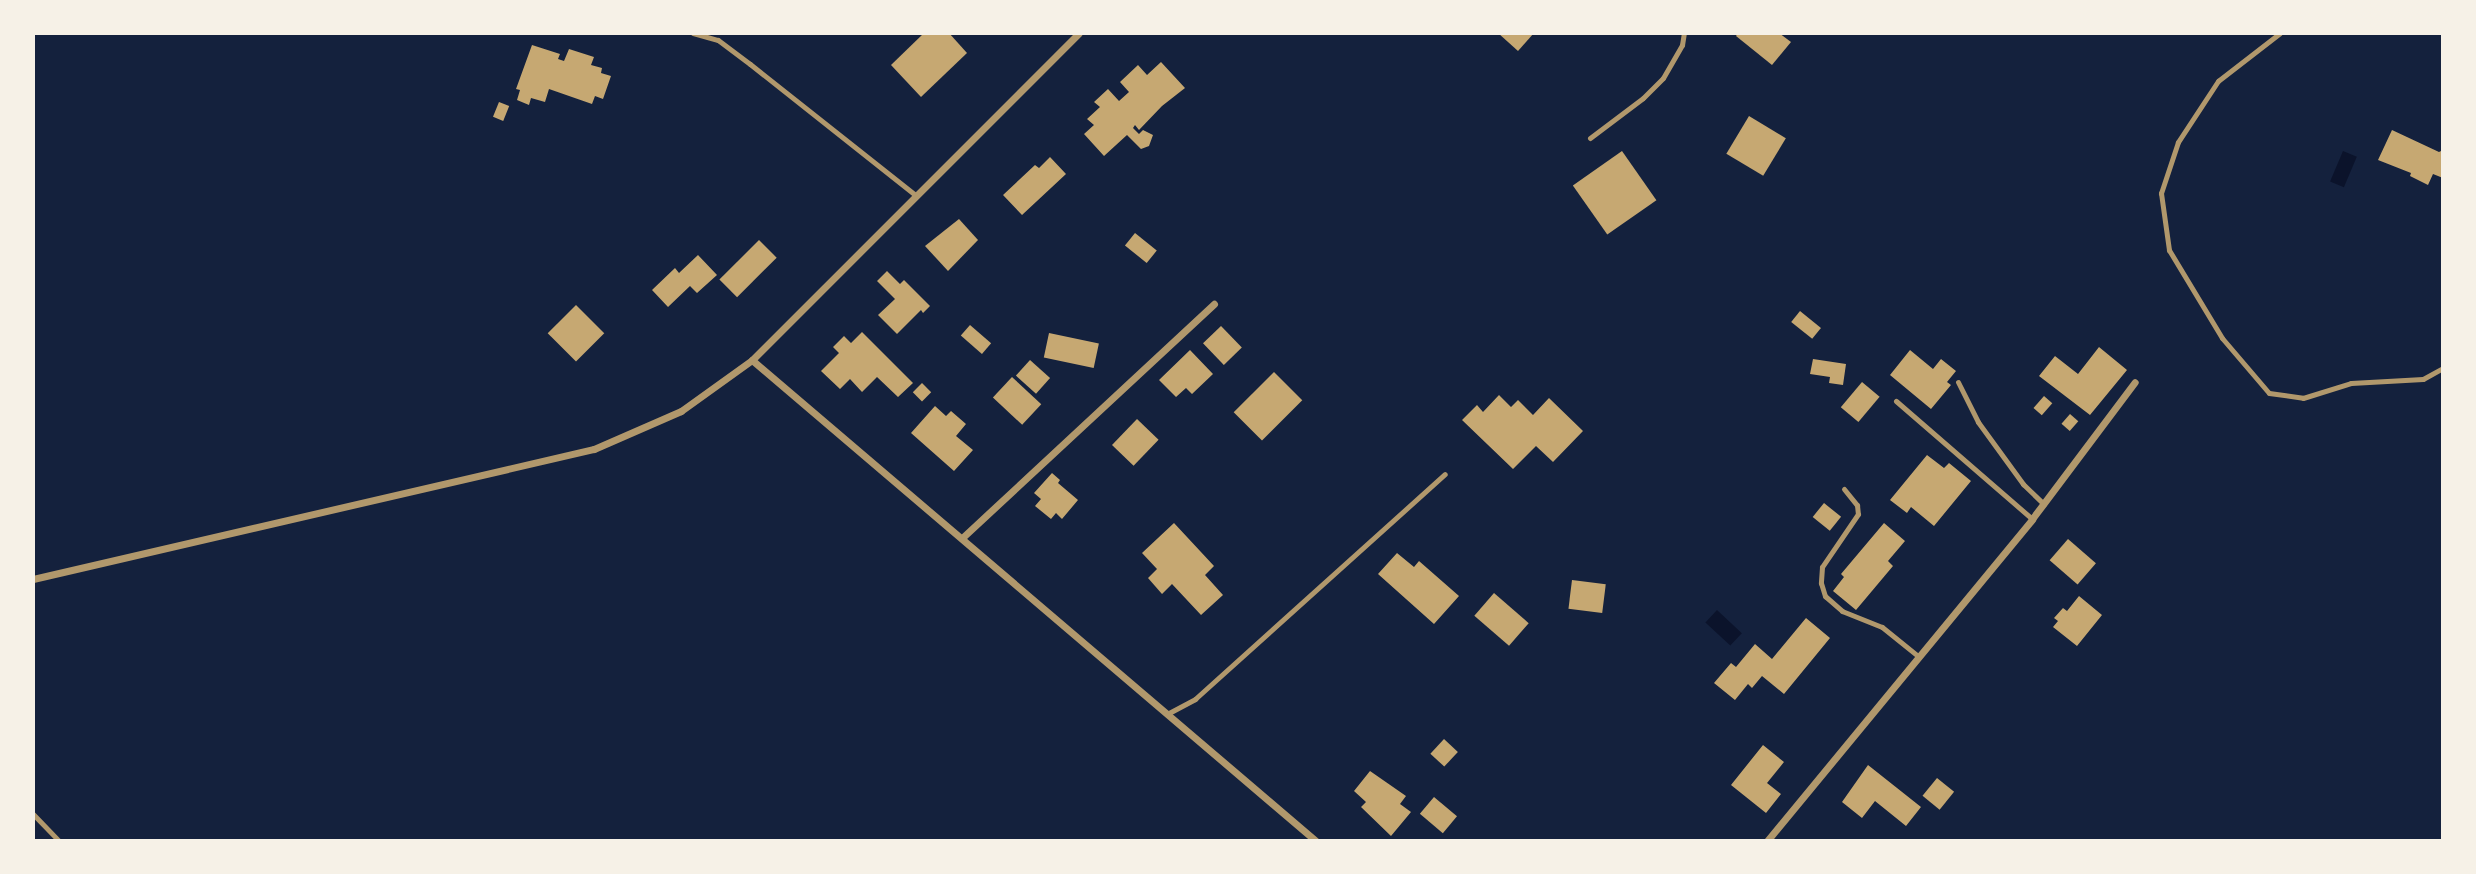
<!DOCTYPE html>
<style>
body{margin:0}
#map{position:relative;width:2476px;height:874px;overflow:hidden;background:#14213d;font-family:"DejaVu Sans",sans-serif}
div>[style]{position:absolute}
.water>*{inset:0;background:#0b132b;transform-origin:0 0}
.building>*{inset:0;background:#c6a872;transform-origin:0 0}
.service>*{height:5px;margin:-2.5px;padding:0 2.5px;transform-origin:2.5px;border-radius:2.5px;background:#b1986c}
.minor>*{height:7px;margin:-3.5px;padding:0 3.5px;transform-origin:3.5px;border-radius:3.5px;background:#b1986c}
span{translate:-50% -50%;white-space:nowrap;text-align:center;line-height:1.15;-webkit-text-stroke:5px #f6f1e7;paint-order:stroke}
.frame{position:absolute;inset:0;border:35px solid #f6f1e7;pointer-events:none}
</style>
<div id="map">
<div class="water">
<i style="left:2343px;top:151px;width:15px;height:33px;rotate:23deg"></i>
<i style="left:1717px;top:610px;width:34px;height:17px;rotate:43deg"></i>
</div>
<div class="building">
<i style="clip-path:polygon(924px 33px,949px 33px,967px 53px,921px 97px,891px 65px)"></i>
<i style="clip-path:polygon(1498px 33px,1534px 33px,1518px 51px)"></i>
<i style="clip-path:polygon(1738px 33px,1779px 33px,1791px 42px,1772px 65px,1736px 36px)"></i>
<i style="clip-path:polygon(532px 45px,560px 54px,558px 59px,564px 61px,569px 49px,594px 57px,591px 65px,602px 68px,601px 73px,611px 76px,603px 99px,595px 96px,592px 104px,549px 89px,545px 102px,531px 98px,529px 105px,517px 100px,520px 90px,516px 89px)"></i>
<i style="clip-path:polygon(1161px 62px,1185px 88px,1162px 106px,1139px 130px,1135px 125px,1133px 128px,1139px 134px,1143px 130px,1153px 135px,1149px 146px,1141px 149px,1127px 135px,1104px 156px,1084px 134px,1094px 125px,1087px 119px,1100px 107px,1094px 102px,1108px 89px,1119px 101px,1129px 92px,1120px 82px,1138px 65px,1147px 75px)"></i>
<i style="left:499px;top:102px;width:11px;height:16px;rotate:22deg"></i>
<i style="left:1749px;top:116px;width:43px;height:44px;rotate:31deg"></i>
<i style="clip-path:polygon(2392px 130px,2439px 152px,2443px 150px,2443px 178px,2433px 174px,2428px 185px,2410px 176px,2411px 173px,2378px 160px)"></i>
<i style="left:1622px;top:151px;width:60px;height:60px;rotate:55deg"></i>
<i style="clip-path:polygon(1050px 157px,1066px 174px,1022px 215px,1003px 195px,1035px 165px,1039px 168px)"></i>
<i style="clip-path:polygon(959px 219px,978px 240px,948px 271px,925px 246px)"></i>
<i style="left:1135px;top:233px;width:28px;height:16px;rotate:39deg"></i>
<i style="left:759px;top:240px;width:25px;height:56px;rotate:45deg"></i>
<i style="clip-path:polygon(698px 255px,717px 275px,697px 293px,690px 286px,668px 307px,652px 290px,675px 268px,679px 273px)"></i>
<i style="clip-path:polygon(887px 271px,900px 284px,904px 280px,930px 306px,923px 313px,921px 310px,897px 334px,878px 315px,895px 299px,877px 281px)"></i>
<i style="left:576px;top:305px;width:40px;height:40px;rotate:45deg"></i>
<i style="left:1800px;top:311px;width:27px;height:14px;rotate:39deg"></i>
<i style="left:970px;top:325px;width:28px;height:14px;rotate:41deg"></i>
<i style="left:1221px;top:326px;width:30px;height:25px;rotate:46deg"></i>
<i style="clip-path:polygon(862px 332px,913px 383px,898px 397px,877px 377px,862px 392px,850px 379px,840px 389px,821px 371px,839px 353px,833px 347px,844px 336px,851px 343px)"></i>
<i style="left:1049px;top:333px;width:51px;height:25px;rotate:12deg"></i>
<i style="clip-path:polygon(2099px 347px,2127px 370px,2090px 415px,2039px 376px,2055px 356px,2078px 374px)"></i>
<i style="clip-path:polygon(1190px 350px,1213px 374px,1192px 394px,1186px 388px,1176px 397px,1159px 380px)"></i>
<i style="clip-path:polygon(1910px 350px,1933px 369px,1941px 359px,1956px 371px,1947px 382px,1951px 385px,1931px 409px,1890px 375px)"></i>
<i style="clip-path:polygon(1813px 359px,1846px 364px,1843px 385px,1829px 383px,1830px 377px,1810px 374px)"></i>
<i style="left:1030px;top:360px;width:27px;height:21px;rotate:42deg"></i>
<i style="left:1274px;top:372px;width:40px;height:57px;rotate:45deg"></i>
<i style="left:1012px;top:377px;width:40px;height:28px;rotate:43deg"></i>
<i style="left:1862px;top:382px;width:23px;height:33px;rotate:40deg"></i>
<i style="left:922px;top:383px;width:13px;height:13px;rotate:45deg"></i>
<i style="clip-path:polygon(1499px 395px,1511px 407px,1518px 400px,1533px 415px,1549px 398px,1583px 431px,1553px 462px,1536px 446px,1513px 469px,1462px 420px,1477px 405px,1483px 412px)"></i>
<i style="left:2044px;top:396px;width:11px;height:16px;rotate:41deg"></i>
<i style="clip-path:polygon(935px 406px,946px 416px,951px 411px,966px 424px,956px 436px,973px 450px,954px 471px,911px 433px)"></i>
<i style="left:2070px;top:414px;width:11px;height:13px;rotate:41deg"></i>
<i style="left:1137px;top:419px;width:30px;height:36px;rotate:44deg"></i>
<i style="clip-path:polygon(1927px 455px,1944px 468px,1949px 463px,1971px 481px,1934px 526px,1911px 507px,1907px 513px,1890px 500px)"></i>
<i style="clip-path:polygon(1052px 473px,1060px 480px,1058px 483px,1078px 500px,1062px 519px,1056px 513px,1051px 519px,1035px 506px,1041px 499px,1034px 493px)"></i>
<i style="left:1824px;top:503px;width:22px;height:18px;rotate:39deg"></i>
<i style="clip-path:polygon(1174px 523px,1214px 566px,1205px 575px,1223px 595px,1201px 615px,1172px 584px,1162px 594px,1148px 578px,1157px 569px,1142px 553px)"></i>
<i style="clip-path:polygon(1884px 523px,1905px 541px,1888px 561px,1893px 566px,1856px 610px,1833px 591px,1844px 577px,1841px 574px)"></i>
<i style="left:2068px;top:539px;width:37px;height:28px;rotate:41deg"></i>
<i style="clip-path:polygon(1397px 553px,1414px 567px,1419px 561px,1459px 596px,1434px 624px,1378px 574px)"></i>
<i style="left:1572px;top:580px;width:34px;height:29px;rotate:7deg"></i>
<i style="left:1494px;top:593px;width:46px;height:30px;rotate:41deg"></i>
<i style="clip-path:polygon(2079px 596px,2102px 615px,2077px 646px,2053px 627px,2058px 621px,2054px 618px,2063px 608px,2067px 611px)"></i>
<i style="clip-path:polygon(1806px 618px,1830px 638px,1784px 694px,1762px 676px,1752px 688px,1748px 684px,1735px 700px,1714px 683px,1731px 663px,1736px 667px,1755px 644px,1772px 659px)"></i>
<i style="left:1444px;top:739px;width:19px;height:20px;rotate:43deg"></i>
<i style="clip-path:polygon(1763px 745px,1784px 762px,1767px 783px,1781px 794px,1766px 813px,1731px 785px)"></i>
<i style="clip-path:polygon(1868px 765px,1921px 807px,1906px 826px,1875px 801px,1862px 818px,1842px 802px)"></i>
<i style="clip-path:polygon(1370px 771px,1406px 796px,1400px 804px,1411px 812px,1391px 836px,1361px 807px,1366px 802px,1354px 791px)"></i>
<i style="left:1937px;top:778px;width:22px;height:23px;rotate:39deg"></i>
<i style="left:1434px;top:797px;width:30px;height:22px;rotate:40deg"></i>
</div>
<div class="service">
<i style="left:693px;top:33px;width:26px;rotate:16deg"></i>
<i style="left:718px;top:40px;width:40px;rotate:37deg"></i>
<i style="left:750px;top:64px;width:211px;rotate:38.4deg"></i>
<i style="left:2280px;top:33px;width:78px;rotate:142.3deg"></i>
<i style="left:2218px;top:81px;width:73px;rotate:123.3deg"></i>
<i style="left:2178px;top:142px;width:54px;rotate:108.4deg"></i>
<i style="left:2161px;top:193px;width:58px;rotate:82deg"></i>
<i style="left:2169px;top:250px;width:103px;rotate:58.9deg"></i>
<i style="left:2222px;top:338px;width:72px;rotate:49.5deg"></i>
<i style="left:2269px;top:393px;width:34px;rotate:8deg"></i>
<i style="left:2303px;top:398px;width:50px;rotate:-17.4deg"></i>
<i style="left:2351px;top:383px;width:72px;rotate:-3.2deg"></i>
<i style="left:2423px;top:379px;width:23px;rotate:-29deg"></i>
<i style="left:1590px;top:138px;width:66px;rotate:-37deg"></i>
<i style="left:1643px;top:98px;width:28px;rotate:-45deg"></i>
<i style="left:1663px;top:78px;width:38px;rotate:-60deg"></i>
<i style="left:1682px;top:45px;width:12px;rotate:-81deg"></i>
<i style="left:1958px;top:382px;width:45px;rotate:63.4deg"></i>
<i style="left:1978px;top:422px;width:77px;rotate:54deg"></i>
<i style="left:2023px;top:484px;width:29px;rotate:44deg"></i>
<i style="left:1896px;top:401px;width:180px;rotate:40.9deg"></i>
<i style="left:1844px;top:489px;width:21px;rotate:51deg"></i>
<i style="left:1857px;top:505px;width:9px;rotate:84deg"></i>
<i style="left:1858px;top:514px;width:64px;rotate:124.2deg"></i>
<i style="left:1822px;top:567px;width:16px;rotate:94deg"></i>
<i style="left:1821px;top:583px;width:14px;rotate:73deg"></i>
<i style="left:1825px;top:596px;width:23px;rotate:41deg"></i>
<i style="left:1842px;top:611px;width:43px;rotate:21.8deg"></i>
<i style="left:1882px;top:627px;width:46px;rotate:38.9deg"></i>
<i style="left:1167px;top:714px;width:32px;rotate:-28deg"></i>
<i style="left:1195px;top:699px;width:336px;rotate:-42deg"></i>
<i style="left:33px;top:814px;width:37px;rotate:46deg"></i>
</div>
<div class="minor">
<i style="left:752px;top:360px;width:741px;rotate:40.46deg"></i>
<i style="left:962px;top:538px;width:344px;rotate:-42.9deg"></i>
<i style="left:33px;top:579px;width:576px;rotate:-13.05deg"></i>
<i style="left:594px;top:449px;width:95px;rotate:-23.6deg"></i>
<i style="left:681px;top:411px;width:87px;rotate:-35.7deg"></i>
<i style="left:752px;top:360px;width:462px;rotate:-45deg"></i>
<i style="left:1767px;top:841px;width:417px;rotate:-50.5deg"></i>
<i style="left:2032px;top:519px;width:171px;rotate:-53.1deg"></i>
</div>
<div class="frame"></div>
</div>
